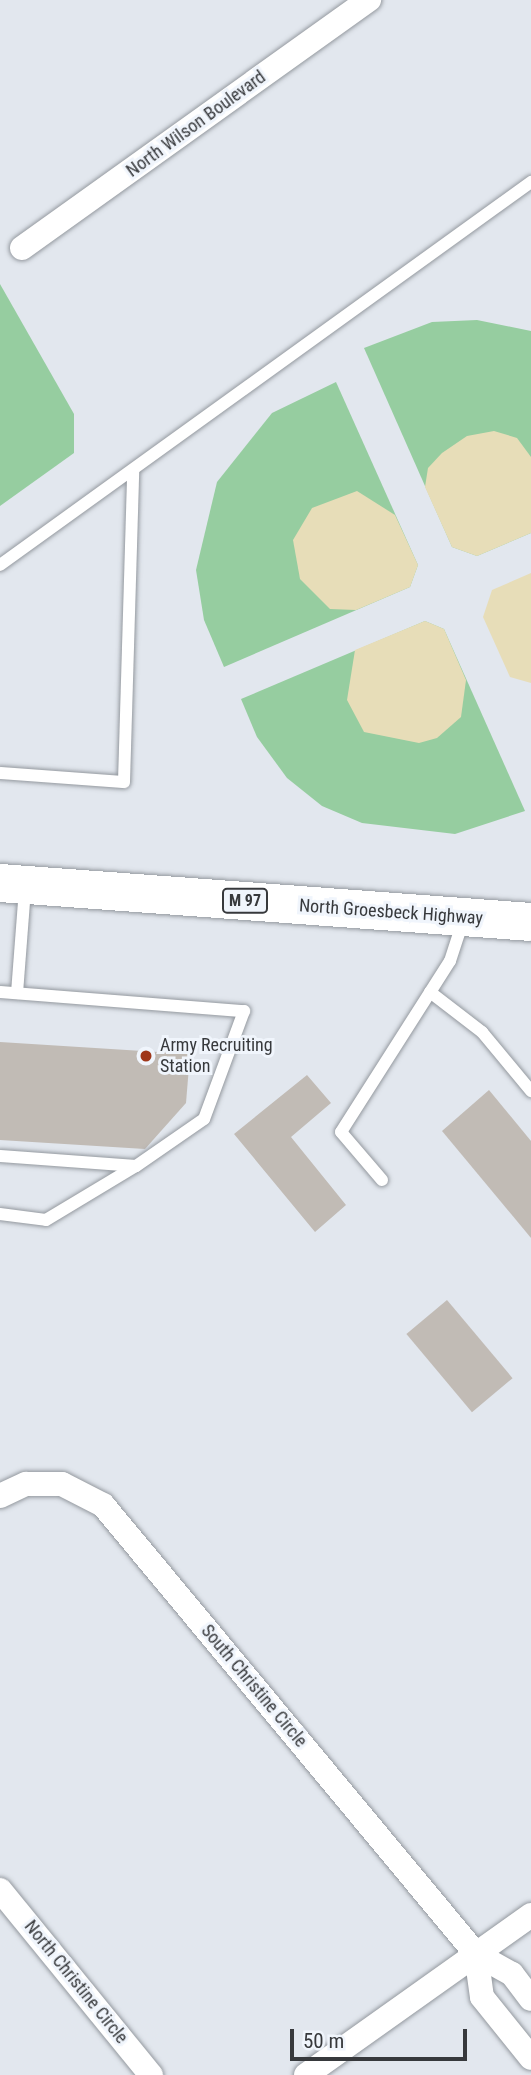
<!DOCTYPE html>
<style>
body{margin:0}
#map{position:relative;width:531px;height:2075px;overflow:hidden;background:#e2e7ee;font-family:"Roboto Condensed",sans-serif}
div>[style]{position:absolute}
.green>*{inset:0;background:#96cda0}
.sand>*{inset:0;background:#e7ddb8}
.building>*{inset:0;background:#c1bbb5;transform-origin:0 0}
.roads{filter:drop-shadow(0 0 2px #94999f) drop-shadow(0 0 2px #94999f)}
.lane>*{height:12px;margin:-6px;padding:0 6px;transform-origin:6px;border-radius:6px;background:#fff}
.street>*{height:24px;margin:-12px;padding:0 12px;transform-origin:12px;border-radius:12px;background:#fff}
.primary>*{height:38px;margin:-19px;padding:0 19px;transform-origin:19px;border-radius:19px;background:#fff}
.dots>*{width:19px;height:19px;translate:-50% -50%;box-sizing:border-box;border:4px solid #f0f5fc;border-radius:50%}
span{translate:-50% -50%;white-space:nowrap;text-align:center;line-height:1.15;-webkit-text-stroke:6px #f0f5fc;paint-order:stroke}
.shield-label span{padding:2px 5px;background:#f0f5fc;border:2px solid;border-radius:5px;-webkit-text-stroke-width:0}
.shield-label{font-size:16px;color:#37393c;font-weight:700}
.street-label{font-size:18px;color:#37393c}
.poi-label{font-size:18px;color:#37393c}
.left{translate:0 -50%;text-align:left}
.scale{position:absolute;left:290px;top:2029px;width:177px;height:32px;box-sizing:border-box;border:4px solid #37393c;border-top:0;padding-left:9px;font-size:21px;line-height:24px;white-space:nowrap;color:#37393c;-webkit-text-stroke:5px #f0f5fc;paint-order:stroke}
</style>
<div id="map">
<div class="green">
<i style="clip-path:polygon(0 284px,74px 414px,74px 453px,0 506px)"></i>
<i style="clip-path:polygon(477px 320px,531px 331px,531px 533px,477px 556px,452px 547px,364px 348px,432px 322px)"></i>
<i style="clip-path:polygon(336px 382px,418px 565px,410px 587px,224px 667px,204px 620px,196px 570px,217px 482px,272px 413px)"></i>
<i style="clip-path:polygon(425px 621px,444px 629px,525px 811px,455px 834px,362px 823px,322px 806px,287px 778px,257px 737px,241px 699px)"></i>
</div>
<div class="sand">
<i style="clip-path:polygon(494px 431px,517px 438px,531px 457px,531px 533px,477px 556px,452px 547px,425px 487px,428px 468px,442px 453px,467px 436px)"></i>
<i style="clip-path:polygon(357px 491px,395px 515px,418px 565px,410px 587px,356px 610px,330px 609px,300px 579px,293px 540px,312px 508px)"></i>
<i style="clip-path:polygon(531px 573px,531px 683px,510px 677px,483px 617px,492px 590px)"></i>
<i style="clip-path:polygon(425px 621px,444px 629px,466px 680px,461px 717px,437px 738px,419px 743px,364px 732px,347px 700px,355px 650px)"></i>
</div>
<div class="building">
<i style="clip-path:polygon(0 1042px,190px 1054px,186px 1103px,145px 1149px,0 1140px)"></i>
<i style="clip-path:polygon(307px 1075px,331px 1103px,291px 1137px,346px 1205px,315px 1232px,234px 1134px)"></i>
<i style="clip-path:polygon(489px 1090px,531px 1141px,531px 1238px,442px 1131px)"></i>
<i style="left:447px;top:1300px;width:102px;height:53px;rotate:50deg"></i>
</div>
<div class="roads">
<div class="lane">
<i style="left:0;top:565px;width:655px;rotate:-35.8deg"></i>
<i style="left:0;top:773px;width:124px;rotate:4.2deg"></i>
<i style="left:124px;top:782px;width:311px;rotate:-88.3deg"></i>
<i style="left:0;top:992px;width:245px;rotate:4.5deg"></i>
<i style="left:244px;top:1011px;width:115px;rotate:110.3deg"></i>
<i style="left:204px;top:1119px;width:83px;rotate:145.3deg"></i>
<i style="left:136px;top:1166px;width:136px;rotate:-175.8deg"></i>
<i style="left:430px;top:992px;width:66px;rotate:37.6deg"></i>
<i style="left:482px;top:1032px;width:77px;rotate:50.3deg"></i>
<i style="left:17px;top:993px;width:104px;rotate:-85.6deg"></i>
<i style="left:382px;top:1180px;width:63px;rotate:-130.5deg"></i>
<i style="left:341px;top:1132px;width:203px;rotate:-57.5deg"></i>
<i style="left:450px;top:961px;width:42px;rotate:-72deg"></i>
<i style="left:0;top:1214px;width:46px;rotate:7.4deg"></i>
<i style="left:46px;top:1220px;width:105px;rotate:-31deg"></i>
</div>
<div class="street">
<i style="left:22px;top:248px;width:427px;rotate:-35.6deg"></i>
<i style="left:0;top:1496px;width:29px;rotate:-25deg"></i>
<i style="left:26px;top:1484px;width:36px"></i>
<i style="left:62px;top:1484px;width:46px;rotate:27.1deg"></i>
<i style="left:103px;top:1505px;width:584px;rotate:50.28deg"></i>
<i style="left:476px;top:1954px;width:41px;rotate:29.1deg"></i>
<i style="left:512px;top:1974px;width:31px;rotate:53deg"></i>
<i style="left:0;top:1890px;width:239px;rotate:50.8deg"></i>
<i style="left:476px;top:1954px;width:43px;rotate:82.1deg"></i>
<i style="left:482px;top:1997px;width:78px;rotate:51.2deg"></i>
<i style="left:306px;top:2075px;width:276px;rotate:-35.4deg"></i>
</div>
<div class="primary">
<i style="left:0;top:883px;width:532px;rotate:4.2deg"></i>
</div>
</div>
<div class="dots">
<i style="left:146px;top:1056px;background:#9f371a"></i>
</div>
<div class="shield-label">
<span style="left:245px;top:901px">M 97</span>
</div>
<div class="street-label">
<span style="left:196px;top:124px;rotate:-36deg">North Wilson Boulevard</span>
<span style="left:391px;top:912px;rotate:4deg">North Groesbeck Highway</span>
<span style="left:254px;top:1686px;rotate:50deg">South Christine Circle</span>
<span style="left:76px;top:1982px;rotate:51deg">North Christine Circle</span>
</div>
<div class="poi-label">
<span class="left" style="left:160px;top:1056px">Army Recruiting<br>Station</span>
</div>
<div class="scale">50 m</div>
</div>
